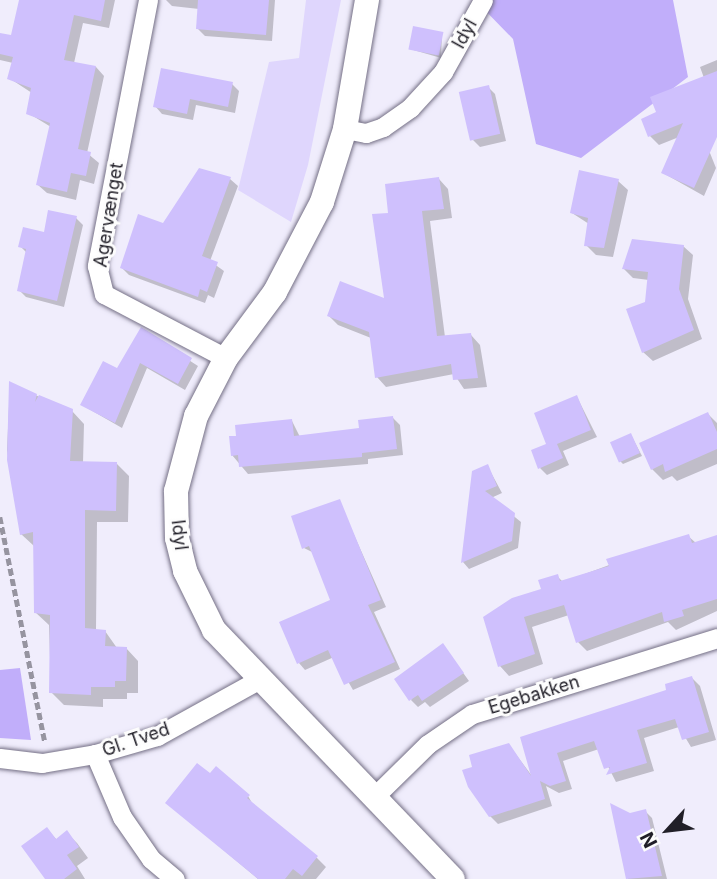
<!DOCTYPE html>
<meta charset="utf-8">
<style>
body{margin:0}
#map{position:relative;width:717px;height:879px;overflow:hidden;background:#f0edfc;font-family:Inter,sans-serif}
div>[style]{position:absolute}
.green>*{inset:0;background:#dfd6fd}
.forest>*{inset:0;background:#c1aefa}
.shadow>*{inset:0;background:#0003}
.building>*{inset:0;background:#cfc0fd;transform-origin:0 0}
.path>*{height:4.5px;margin-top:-2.25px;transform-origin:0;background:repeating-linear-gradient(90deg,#9694a0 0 7px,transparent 0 10.5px)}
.roads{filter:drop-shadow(0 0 2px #746f85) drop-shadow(0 0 2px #746f85)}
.minor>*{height:19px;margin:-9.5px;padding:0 9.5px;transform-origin:9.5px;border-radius:9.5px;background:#fff}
.tertiary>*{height:24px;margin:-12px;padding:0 12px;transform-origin:12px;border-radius:12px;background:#fff}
span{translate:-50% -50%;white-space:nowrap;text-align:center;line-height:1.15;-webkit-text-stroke:6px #fdfdfd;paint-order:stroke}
.street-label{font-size:18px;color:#211f28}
.north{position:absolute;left:633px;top:795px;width:70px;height:70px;-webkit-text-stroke:5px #fdfdfd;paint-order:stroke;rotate:243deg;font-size:19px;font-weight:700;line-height:28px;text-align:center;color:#211f28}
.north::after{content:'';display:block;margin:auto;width:24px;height:32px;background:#211f28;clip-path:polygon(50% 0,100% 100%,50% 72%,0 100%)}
</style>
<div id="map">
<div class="green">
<i style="clip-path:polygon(306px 0,341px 0,308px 165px,291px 222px,238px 190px,269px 62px,299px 58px)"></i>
</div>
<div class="forest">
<i style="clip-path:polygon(475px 0,673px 0,688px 77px,581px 158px,536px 144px,513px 39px)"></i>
<i style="clip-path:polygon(20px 668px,31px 740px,0 738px,0 670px)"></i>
</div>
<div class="shadow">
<i style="clip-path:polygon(21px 0,115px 0,109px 28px,83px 23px,74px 63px,96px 67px,104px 76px,87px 153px,99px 163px,94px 184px,80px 180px,76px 200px,47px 193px,38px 185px,51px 127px,28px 113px,32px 93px,9px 78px,13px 63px,0 60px,0 35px,13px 37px)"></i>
<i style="clip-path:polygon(166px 0,275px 0,272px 41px,205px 36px,198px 29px,199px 9px,172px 6px)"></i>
<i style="clip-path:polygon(442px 33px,441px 58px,410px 49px)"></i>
<i style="clip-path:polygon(717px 60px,717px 133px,704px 138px,716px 168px,704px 196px,663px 173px,679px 137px,659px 145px,650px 136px,659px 113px,704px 78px,700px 67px)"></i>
<i style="clip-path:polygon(232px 84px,239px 91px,235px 113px,196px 105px,193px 120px,162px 114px,155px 106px)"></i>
<i style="clip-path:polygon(488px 87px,495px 94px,506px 141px,480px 147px,473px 140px)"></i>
<i style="clip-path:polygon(200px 170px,230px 179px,238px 186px,210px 261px,224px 271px,214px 298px,208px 295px,205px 303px,129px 275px,122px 268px,164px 225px)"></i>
<i style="clip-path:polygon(439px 179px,448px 189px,452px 218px,430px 221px,445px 337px,471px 335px,480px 345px,487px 387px,464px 389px,454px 374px,386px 387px,377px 377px,371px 338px,338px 325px,329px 316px,386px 301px,390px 214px)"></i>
<i style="clip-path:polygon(618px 181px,628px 190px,613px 257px,596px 255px,586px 245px,589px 224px,572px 213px)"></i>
<i style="clip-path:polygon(76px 218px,83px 225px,64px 307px,26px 297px,19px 290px,27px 253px,20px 246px)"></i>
<i style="clip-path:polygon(683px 246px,693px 255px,688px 299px,702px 339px,653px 361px,643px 352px,649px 280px,633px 278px,624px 269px)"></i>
<i style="clip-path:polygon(142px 330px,198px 366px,185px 390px,147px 368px,122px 428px,82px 405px,118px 371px)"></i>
<i style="clip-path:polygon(10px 384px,72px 411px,84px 424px,83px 463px,117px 464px,129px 476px,128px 522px,97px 522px,96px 631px,105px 631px,117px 648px,126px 648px,138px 661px,138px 693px,127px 693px,127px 699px,103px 699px,103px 707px,64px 705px,51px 692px,49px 625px,35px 612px,34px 546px,21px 534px,7px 450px)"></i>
<i style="clip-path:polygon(577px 397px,597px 437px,563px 451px,569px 465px,547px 475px,540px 468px)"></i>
<i style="clip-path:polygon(708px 414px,717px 423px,717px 464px,677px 481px,672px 476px,663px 480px,652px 469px)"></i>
<i style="clip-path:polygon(393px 418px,400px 425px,403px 455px,368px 459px,368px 464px,248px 474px,232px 455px,292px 421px,300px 437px,361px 430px)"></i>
<i style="clip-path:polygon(631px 435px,642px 456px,623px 464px,620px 461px)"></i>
<i style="clip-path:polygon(488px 467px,502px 493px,491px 498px,521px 522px,518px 548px,469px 569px,463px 562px,474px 472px)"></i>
<i style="clip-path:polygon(339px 501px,386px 607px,374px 612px,400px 669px,353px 690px,334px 657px,305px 670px,299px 663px,332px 601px,314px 553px,304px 548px)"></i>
<i style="clip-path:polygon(688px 536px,696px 543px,717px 536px,717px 611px,676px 630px,668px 622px,587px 651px,578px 642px,569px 615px,532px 627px,543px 664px,509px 676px,500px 666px,485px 618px,543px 590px,557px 576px,563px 582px)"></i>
<i style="clip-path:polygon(443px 645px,469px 681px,430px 707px,425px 702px,418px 707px,411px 700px)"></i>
<i style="clip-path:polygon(692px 678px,700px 686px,716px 740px,691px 747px,679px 727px,644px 738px,654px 771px,616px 782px,599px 749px,563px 761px,572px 789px,559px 793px,546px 786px,552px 806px,498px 824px,490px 816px,509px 745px,532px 776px,522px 738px,669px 691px)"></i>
<i style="clip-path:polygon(210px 776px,248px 796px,255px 808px,317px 858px,326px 867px,316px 879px,258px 879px,167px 803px)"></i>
<i style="clip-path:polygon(612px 806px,630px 815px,645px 811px,652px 818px,667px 879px,628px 879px)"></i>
<i style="clip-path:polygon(47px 829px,57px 840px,67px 833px,77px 843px,88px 858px,77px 866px,85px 879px,45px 879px)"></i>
</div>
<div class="building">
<i style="clip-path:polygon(19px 0,105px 0,101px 21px,74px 15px,64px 60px,96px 66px,78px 149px,91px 152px,86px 176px,71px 173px,67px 192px,36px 185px,50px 123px,26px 114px,31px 88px,7px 79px,13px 57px,0 54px,0 33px,11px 35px)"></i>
<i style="clip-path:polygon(198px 0,269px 0,266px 35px,196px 29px)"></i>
<i style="left:413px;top:26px;width:31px;height:24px;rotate:11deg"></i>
<i style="clip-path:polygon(161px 68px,233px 82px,228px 107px,190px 99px,187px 114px,153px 107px)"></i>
<i style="clip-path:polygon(717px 71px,717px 137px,694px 188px,661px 173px,683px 123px,648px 137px,641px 119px,656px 112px,650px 97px)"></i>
<i style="left:489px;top:85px;width:50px;height:31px;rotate:77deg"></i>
<i style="clip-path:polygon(199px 168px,231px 177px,202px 256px,218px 262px,207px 292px,200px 289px,198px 297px,120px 268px,138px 214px,163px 223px)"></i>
<i style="clip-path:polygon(579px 170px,619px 179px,604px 248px,584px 246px,588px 218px,570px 213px)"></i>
<i style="clip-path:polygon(439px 177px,444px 209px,422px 211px,437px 336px,471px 333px,478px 378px,453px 380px,451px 364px,375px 378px,369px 332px,327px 316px,340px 281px,384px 298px,372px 214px,388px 213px,385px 184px)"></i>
<i style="clip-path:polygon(48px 210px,77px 216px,57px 301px,17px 291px,26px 249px,18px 247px,23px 227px,44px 232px)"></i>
<i style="clip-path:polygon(632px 239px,684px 245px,679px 289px,694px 330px,642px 353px,626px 309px,645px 302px,648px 272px,622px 269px)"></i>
<i style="clip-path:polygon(141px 327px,192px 358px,178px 384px,140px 363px,115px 423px,80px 405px,103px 361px,117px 368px)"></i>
<i style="clip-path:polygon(9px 381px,37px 394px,35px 402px,39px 395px,73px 409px,70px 461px,117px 462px,116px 511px,85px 510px,85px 628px,106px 630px,105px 646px,127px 647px,126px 681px,115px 681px,115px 687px,91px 687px,91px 695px,49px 693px,50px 615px,34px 613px,33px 532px,20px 535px,7px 460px)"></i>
<i style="clip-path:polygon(577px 395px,591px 430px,557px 444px,563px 458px,538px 469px,531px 450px,546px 444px,534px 413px)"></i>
<i style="clip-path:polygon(708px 412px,717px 432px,717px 449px,665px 472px,663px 464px,651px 470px,639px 443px)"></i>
<i style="clip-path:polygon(393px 416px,397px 449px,362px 453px,362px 457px,239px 467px,238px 455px,231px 456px,229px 436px,236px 436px,235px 425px,292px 419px,294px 436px,359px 428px,358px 420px)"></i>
<i style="left:631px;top:433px;width:22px;height:23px;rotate:66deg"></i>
<i style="clip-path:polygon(488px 464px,497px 486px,485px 491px,515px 513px,512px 541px,461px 563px,472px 471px)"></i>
<i style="clip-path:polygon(340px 499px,381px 600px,368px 605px,395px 662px,344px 685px,328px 650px,297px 664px,279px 622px,330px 600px,309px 546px,302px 549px,291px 516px)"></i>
<i style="clip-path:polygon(689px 534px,692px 543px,717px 535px,717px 599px,682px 610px,684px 616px,664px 622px,662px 612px,576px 643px,564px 605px,524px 617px,535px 654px,498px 667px,483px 617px,512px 598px,541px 589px,538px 580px,558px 574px,560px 581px,609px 566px,606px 559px)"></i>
<i style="clip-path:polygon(443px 643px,464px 673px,422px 701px,418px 695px,409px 701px,394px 679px)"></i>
<i style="clip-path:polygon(692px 676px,709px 732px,682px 740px,675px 719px,637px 730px,647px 763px,606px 775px,610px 767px,604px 769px,594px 741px,557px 753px,566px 781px,550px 786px,540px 781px,545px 799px,489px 817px,468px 787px,462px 770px,472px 767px,469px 755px,509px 743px,531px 776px,520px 737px,666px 690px,665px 684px)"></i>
<i style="clip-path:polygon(197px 763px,210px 773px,216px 766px,250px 795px,247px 798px,318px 856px,302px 876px,293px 869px,285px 879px,258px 879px,165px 803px)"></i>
<i style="clip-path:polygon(610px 803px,630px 813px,646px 809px,662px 876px,626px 879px)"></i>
<i style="clip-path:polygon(47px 827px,56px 839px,67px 830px,79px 847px,67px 855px,77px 869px,64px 879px,45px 879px,21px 846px)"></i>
</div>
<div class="path">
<i style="left:0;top:517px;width:230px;rotate:78.7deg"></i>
</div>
<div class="roads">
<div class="minor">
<i style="left:148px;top:0;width:271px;rotate:100.9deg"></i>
<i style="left:97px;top:266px;width:29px;rotate:76deg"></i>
<i style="left:104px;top:294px;width:138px;rotate:27.7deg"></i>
<i style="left:345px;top:129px;width:21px;rotate:11deg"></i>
<i style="left:366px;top:133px;width:18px;rotate:-19deg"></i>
<i style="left:383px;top:127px;width:33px;rotate:-35deg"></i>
<i style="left:410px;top:108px;width:49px;rotate:-47.5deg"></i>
<i style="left:443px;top:72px;width:82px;rotate:-60.9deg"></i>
<i style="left:95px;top:754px;width:69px;rotate:66.8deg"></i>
<i style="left:122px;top:817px;width:51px;rotate:55.4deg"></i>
<i style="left:151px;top:859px;width:31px;rotate:40deg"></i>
<i style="left:0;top:758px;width:42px;rotate:6.8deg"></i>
<i style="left:42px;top:763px;width:54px;rotate:-9.6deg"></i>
<i style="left:95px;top:754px;width:65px;rotate:-16.2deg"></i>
<i style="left:157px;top:736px;width:118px;rotate:-29deg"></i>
<i style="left:375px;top:796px;width:74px;rotate:-44.5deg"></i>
<i style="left:428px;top:744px;width:53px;rotate:-34.3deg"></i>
<i style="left:472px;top:714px;width:257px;rotate:-17.2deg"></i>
</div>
<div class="tertiary">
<i style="left:367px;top:0;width:131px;rotate:99.7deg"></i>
<i style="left:345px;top:129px;width:77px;rotate:107.5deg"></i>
<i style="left:322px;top:202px;width:102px;rotate:117.6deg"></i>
<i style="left:275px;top:292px;width:82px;rotate:126.6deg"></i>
<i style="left:226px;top:358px;width:65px;rotate:117.3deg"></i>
<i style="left:196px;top:416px;width:78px;rotate:104.9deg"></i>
<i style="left:176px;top:491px;width:47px;rotate:88.8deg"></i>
<i style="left:177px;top:538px;width:34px;rotate:76deg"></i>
<i style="left:185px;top:571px;width:66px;rotate:63.8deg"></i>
<i style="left:214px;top:630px;width:345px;rotate:46.2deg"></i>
</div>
</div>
<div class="street-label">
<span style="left:465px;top:34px;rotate:-61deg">Idyl</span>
<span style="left:109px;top:215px;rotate:-81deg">Agervænget</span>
<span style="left:179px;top:535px;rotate:83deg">Idyl</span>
<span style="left:534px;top:695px;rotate:-17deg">Egebakken</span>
<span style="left:136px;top:740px;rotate:-19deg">Gl. Tved</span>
</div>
<div class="north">N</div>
</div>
